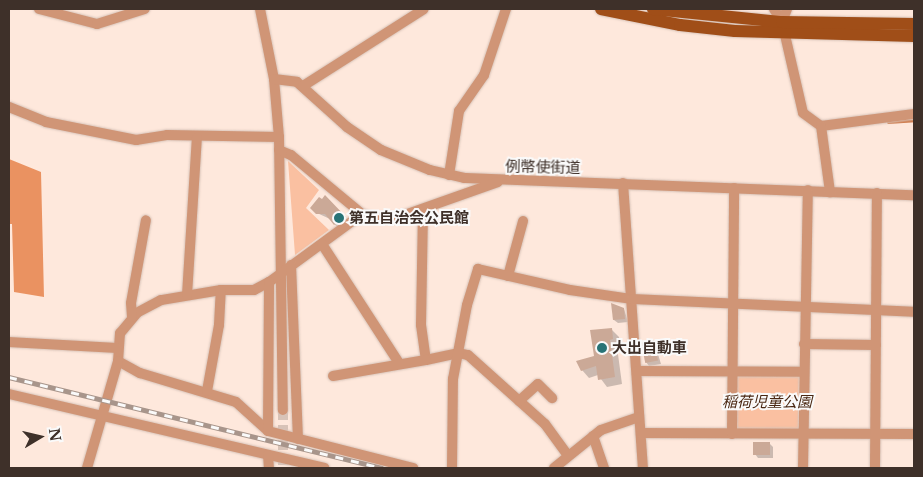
<!DOCTYPE html>
<meta charset="utf-8">
<style>
body{margin:0}
#map{position:relative;width:923px;height:477px;overflow:hidden;background:#fee8dc;font-family:"Libre Baskerville","Noto Sans JP",serif}
div>[style]{position:absolute}
.green>*{inset:0;background:#fac0a1;transform-origin:0 0}
.forest>*{inset:0;background:#ea9261}
.shadow>*{inset:0;background:#0003}
.stream>*{height:2.5px;margin:-1.25px;padding:0 1.25px;transform-origin:1.25px;border-radius:1.25px;background:#cf7948}
.building>*{inset:0;background:#cba997;transform-origin:0 0}
.minor-tunnel>*{height:10px;margin-top:-5px;transform-origin:0;background:repeating-linear-gradient(90deg,#d8c3b8 0 10px,transparent 0 15px)}
.path>*{height:1px;margin-top:-0.5px;transform-origin:0;background:repeating-linear-gradient(90deg,#a59289 0 1px,transparent 0 5px)}
.roads{filter:drop-shadow(0 0 1px #d8c3b8) drop-shadow(0 0 1px #d8c3b8)}
.minor>*{height:10px;margin:-5px;padding:0 5px;transform-origin:5px;border-radius:5px;background:#d09576}
.major>*{height:12px;margin:-6px;padding:0 6px;transform-origin:6px;border-radius:6px;background:#a04e18}
.rail>*{height:4.5px;margin-top:-2.25px;transform-origin:0;background:repeating-linear-gradient(90deg,#fafafa 0 8px,#a8958b 0 16px);box-sizing:border-box;border-block:1px solid #a8958b}
.dots>*{width:14px;height:14px;translate:-50% -50%;box-sizing:border-box;border:2px solid #fafafa;border-radius:50%}
span{translate:-50% -50%;white-space:nowrap;text-align:center;line-height:1.15;-webkit-text-stroke:4px #fafafa;paint-order:stroke}
.street-label{font-size:15px;color:#3e3029}
.poi-label{font-size:15px;color:#3e3029;font-weight:700}
.left{translate:0 -50%;text-align:left}
.park-label{font-size:15px;color:#4a2712;font-style:italic}
.frame{position:absolute;inset:0;border:10px solid #3e3029;pointer-events:none}
.north{position:absolute;left:15px;top:412px;width:50px;height:50px;-webkit-text-stroke:4px #fafafa;paint-order:stroke;rotate:81deg;font-size:14px;font-weight:700;line-height:20px;text-align:center;color:#3e3029}
.north::after{content:'';display:block;margin:auto;width:18px;height:22px;background:#3e3029;clip-path:polygon(50% 0,100% 100%,50% 72%,0 100%)}
</style>
<div id="map">
<div class="green">
<i style="clip-path:polygon(288px 161px,319px 190px,306px 208px,329px 230px,295px 255px)"></i>
<i style="left:736px;top:374px;width:63px;height:55px;rotate:1deg"></i>
</div>
<div class="forest">
<i style="clip-path:polygon(9px 159px,41px 172px,44px 297px,14px 292px,12px 224px,9px 224px)"></i>
</div>
<div class="shadow">
<i style="clip-path:polygon(326px 197px,350px 223px,340px 230px,330px 219px,317px 213px)"></i>
<i style="clip-path:polygon(612px 304px,624px 309px,628px 322px,618px 323px,614px 320px)"></i>
<i style="clip-path:polygon(611px 329px,619px 337px,621px 347px,617px 347px,622px 384px,607px 387px,598px 375px,589px 378px,582px 370px,595px 357px)"></i>
<i style="clip-path:polygon(654px 341px,661px 364px,649px 366px,646px 362px)"></i>
<i style="clip-path:polygon(769px 443px,773px 447px,773px 458px,758px 458px,755px 454px)"></i>
</div>
<div class="stream">
<i style="left:888px;top:122px;width:26px;rotate:-4deg"></i>
</div>
<div class="building">
<i style="clip-path:polygon(325px 195px,346px 217px,334px 225px,325px 214px,316px 214px,310px 208px,319px 197px,322px 199px)"></i>
<i style="clip-path:polygon(611px 303px,624px 308px,625px 319px,613px 320px)"></i>
<i style="clip-path:polygon(612px 328px,613px 339px,610px 340px,615px 377px,598px 380px,596px 366px,581px 371px,576px 361px,594px 356px,590px 330px)"></i>
<i style="left:654px;top:340px;width:21px;height:13px;rotate:79deg"></i>
<i style="left:753px;top:442px;width:17px;height:13px"></i>
</div>
<div class="minor-tunnel">
<i style="left:283px;top:410px;width:58px;rotate:90deg"></i>
</div>
<div class="path">
<i style="left:9px;top:467px;width:69px"></i>
</div>
<div class="roads">
<div class="minor">
<i style="left:39px;top:9px;width:60px;rotate:14.5deg"></i>
<i style="left:97px;top:24px;width:50px;rotate:-17.4deg"></i>
<i style="left:260px;top:9px;width:71px;rotate:78.7deg"></i>
<i style="left:274px;top:79px;width:58px;rotate:85.1deg"></i>
<i style="left:279px;top:137px;width:273px;rotate:89.2deg"></i>
<i style="left:774px;top:9px;width:15px;rotate:58deg"></i>
<i style="left:782px;top:22px;width:93px;rotate:77deg"></i>
<i style="left:803px;top:113px;width:22px;rotate:36deg"></i>
<i style="left:821px;top:126px;width:94px;rotate:-7.4deg"></i>
<i style="left:782px;top:22px;width:14px;rotate:-69deg"></i>
<i style="left:274px;top:79px;width:23px;rotate:7deg"></i>
<i style="left:297px;top:82px;width:67px;rotate:42deg"></i>
<i style="left:347px;top:127px;width:41px;rotate:34.1deg"></i>
<i style="left:381px;top:150px;width:53px;rotate:22.2deg"></i>
<i style="left:430px;top:170px;width:35px;rotate:13deg"></i>
<i style="left:464px;top:178px;width:450px;rotate:2.2deg"></i>
<i style="left:303px;top:86px;width:143px;rotate:-32.5deg"></i>
<i style="left:9px;top:107px;width:40px;rotate:22deg"></i>
<i style="left:46px;top:122px;width:92px;rotate:11.3deg"></i>
<i style="left:136px;top:140px;width:31px;rotate:-9deg"></i>
<i style="left:167px;top:135px;width:112px;rotate:1deg"></i>
<i style="left:821px;top:126px;width:67px;rotate:82.2deg"></i>
<i style="left:279px;top:150px;width:13px;rotate:23deg"></i>
<i style="left:291px;top:155px;width:92px;rotate:39.7deg"></i>
<i style="left:362px;top:214px;width:13px;rotate:18deg"></i>
<i style="left:374px;top:218px;width:25px;rotate:-2deg"></i>
<i style="left:399px;top:217px;width:105px;rotate:-19.5deg"></i>
<i style="left:449px;top:175px;width:65px;rotate:-81.1deg"></i>
<i style="left:459px;top:111px;width:44px;rotate:-55.2deg"></i>
<i style="left:484px;top:75px;width:70px;rotate:-71.6deg"></i>
<i style="left:623px;top:183px;width:286px;rotate:86deg"></i>
<i style="left:423px;top:210px;width:115px;rotate:91deg"></i>
<i style="left:421px;top:325px;width:35px;rotate:82deg"></i>
<i style="left:426px;top:360px;width:34px;rotate:-12deg"></i>
<i style="left:459px;top:353px;width:9px;rotate:13deg"></i>
<i style="left:468px;top:355px;width:103px;rotate:41.9deg"></i>
<i style="left:545px;top:424px;width:39px;rotate:54deg"></i>
<i style="left:362px;top:214px;width:115px;rotate:143.8deg"></i>
<i style="left:269px;top:282px;width:17px;rotate:152deg"></i>
<i style="left:254px;top:290px;width:33px;rotate:180deg"></i>
<i style="left:221px;top:290px;width:61px;rotate:170.5deg"></i>
<i style="left:161px;top:300px;width:27px;rotate:152deg"></i>
<i style="left:137px;top:313px;width:26px;rotate:130deg"></i>
<i style="left:120px;top:333px;width:28px;rotate:94deg"></i>
<i style="left:118px;top:361px;width:25px;rotate:29deg"></i>
<i style="left:140px;top:373px;width:100px;rotate:16.8deg"></i>
<i style="left:236px;top:402px;width:43px;rotate:42.2deg"></i>
<i style="left:268px;top:431px;width:150px;rotate:14.3deg"></i>
<i style="left:322px;top:244px;width:142px;rotate:57.1deg"></i>
<i style="left:291px;top:265px;width:174px;rotate:87.7deg"></i>
<i style="left:508px;top:276px;width:57px;rotate:-74.7deg"></i>
<i style="left:187px;top:295px;width:157px;rotate:-86.4deg"></i>
<i style="left:132px;top:317px;width:14px;rotate:-94deg"></i>
<i style="left:131px;top:303px;width:84px;rotate:-79.8deg"></i>
<i style="left:9px;top:342px;width:108px;rotate:3.2deg"></i>
<i style="left:804px;top:344px;width:72px;rotate:0.8deg"></i>
<i style="left:637px;top:371px;width:166px;rotate:0.3deg"></i>
<i style="left:333px;top:376px;width:94px;rotate:-9.8deg"></i>
<i style="left:207px;top:391px;width:67px;rotate:-79.7deg"></i>
<i style="left:219px;top:325px;width:35px;rotate:-87deg"></i>
<i style="left:9px;top:394px;width:324px;rotate:13.2deg"></i>
<i style="left:519px;top:401px;width:25px;rotate:-42deg"></i>
<i style="left:538px;top:384px;width:20px;rotate:45deg"></i>
<i style="left:268px;top:431px;width:149px;rotate:-89.6deg"></i>
<i style="left:641px;top:433px;width:273px;rotate:0.2deg"></i>
<i style="left:732px;top:434px;width:246px;rotate:-89.5deg"></i>
<i style="left:593px;top:436px;width:34px;rotate:71deg"></i>
<i style="left:268px;top:455px;width:13px;rotate:86deg"></i>
<i style="left:87px;top:468px;width:111px;rotate:-73.8deg"></i>
<i style="left:452px;top:468px;width:89px;rotate:-89.4deg"></i>
<i style="left:453px;top:379px;width:75px;rotate:-79.3deg"></i>
<i style="left:467px;top:305px;width:38px;rotate:-73deg"></i>
<i style="left:478px;top:269px;width:94px;rotate:12.9deg"></i>
<i style="left:570px;top:290px;width:63px;rotate:8.3deg"></i>
<i style="left:632px;top:299px;width:282px;rotate:2.6deg"></i>
<i style="left:554px;top:468px;width:60px;rotate:-39deg"></i>
<i style="left:601px;top:430px;width:40px;rotate:-18.9deg"></i>
<i style="left:803px;top:468px;width:278px;rotate:-89deg"></i>
<i style="left:875px;top:468px;width:275px;rotate:-89.6deg"></i>
</div>
<div class="major">
<i style="left:601px;top:9px;width:81px;rotate:11.4deg"></i>
<i style="left:680px;top:25px;width:55px;rotate:6.2deg"></i>
<i style="left:735px;top:31px;width:179px;rotate:1.6deg"></i>
<i style="left:653px;top:9px;width:130px;rotate:5.8deg"></i>
<i style="left:782px;top:22px;width:132px;rotate:0.9deg"></i>
</div>
</div>
<div class="rail">
<i style="left:9px;top:377px;width:385px;rotate:13.7deg"></i>
</div>
<div class="dots">
<i style="left:339px;top:218px;background:#287376"></i>
<i style="left:602px;top:348px;background:#287376"></i>
</div>
<div class="street-label">
<span style="left:543px;top:167px;rotate:1deg">例幣使街道</span>
</div>
<div class="poi-label">
<span class="left" style="left:349px;top:218px">第五自治会公民館</span>
<span class="left" style="left:612px;top:348px">大出自動車</span>
</div>
<div class="park-label">
<span style="left:767px;top:402px">稲荷児童公園</span>
</div>
<div class="frame"></div>
<div class="north">N</div>
</div>
